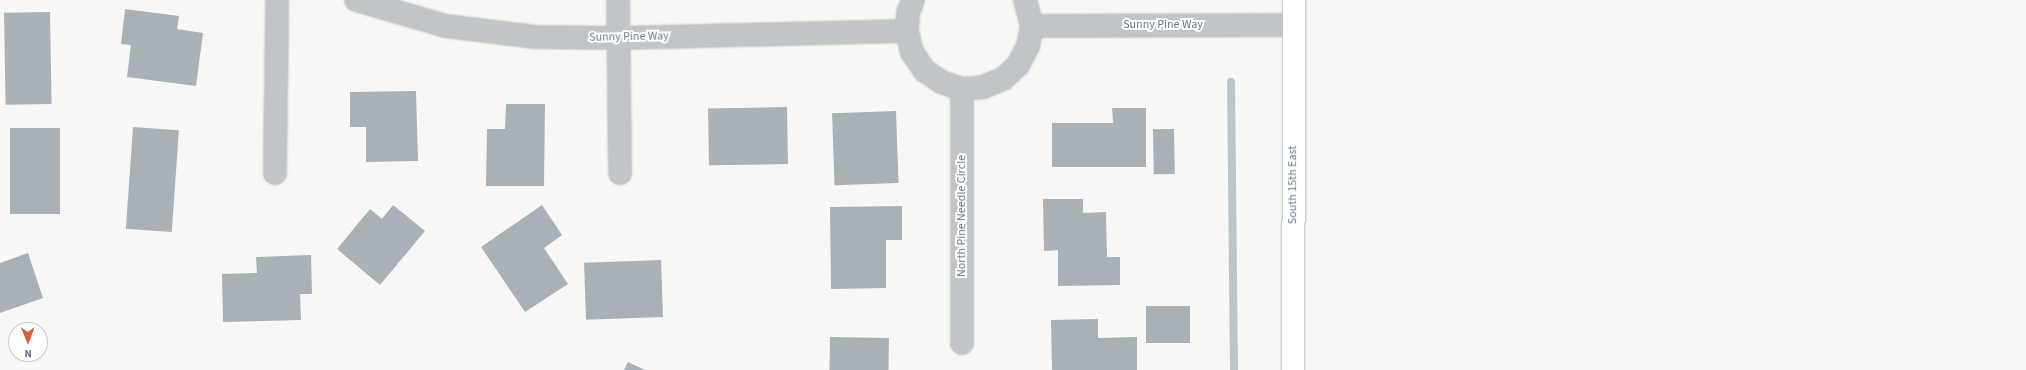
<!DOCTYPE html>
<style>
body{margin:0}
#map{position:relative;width:2026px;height:370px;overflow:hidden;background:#f7f8f5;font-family:"Source Sans 3",sans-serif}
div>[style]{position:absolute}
.stream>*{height:8px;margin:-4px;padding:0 4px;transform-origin:4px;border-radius:4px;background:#bcc5ca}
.building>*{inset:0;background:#aab1b6;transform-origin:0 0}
.roads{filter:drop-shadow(0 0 1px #b7babe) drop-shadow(0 0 1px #b7babe)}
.minor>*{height:22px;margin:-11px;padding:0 11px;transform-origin:11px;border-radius:11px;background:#c1c5c8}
.major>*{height:22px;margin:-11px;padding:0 11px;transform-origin:11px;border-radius:11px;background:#fff}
span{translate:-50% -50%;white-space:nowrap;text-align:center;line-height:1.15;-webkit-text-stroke:4px #fff;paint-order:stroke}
.street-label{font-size:12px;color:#697784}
.north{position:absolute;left:8px;top:322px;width:40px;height:40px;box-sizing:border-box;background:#fff;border:1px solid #c3c9ce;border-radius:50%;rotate:179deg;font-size:11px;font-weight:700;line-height:16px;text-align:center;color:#697784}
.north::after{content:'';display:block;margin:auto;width:14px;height:18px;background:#d75f35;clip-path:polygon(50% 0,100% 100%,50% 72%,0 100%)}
</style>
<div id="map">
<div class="stream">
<i style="left:1231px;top:82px;width:288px;rotate:89.4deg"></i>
</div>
<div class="building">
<i style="clip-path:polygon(125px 9px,179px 16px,177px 29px,203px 33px,196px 86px,127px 77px,131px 45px,121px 44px)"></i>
<i style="left:50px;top:12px;width:92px;height:46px;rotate:89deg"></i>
<i style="clip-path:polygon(416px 91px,418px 161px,366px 162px,366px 127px,350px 127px,350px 92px)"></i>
<i style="clip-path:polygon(506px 104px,545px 104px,544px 186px,486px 186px,487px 129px,505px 129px)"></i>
<i style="left:787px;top:107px;width:57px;height:79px;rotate:89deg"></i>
<i style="clip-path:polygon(1112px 108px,1146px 108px,1146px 167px,1052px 167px,1052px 123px,1113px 123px)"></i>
<i style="left:896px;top:111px;width:72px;height:64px;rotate:88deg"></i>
<i style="left:133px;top:127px;width:46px;height:102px;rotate:4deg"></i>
<i style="left:10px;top:128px;width:50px;height:86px"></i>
<i style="left:1174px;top:129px;width:45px;height:21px;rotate:89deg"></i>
<i style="clip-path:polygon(1043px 199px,1083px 199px,1083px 213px,1106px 212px,1107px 257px,1120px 257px,1120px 285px,1058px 286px,1058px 250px,1044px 251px)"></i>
<i style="clip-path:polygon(393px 205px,425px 231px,380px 285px,337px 249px,370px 209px,382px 219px)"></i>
<i style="clip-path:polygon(542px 205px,562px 235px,544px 248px,568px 284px,525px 312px,481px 247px)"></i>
<i style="clip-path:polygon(902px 206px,902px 240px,886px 240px,886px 288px,831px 289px,830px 207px)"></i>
<i style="clip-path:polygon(28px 253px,43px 298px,0 313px,0 263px)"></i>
<i style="clip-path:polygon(311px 255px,312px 294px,300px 294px,301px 320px,223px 322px,222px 274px,257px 273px,256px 257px)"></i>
<i style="left:661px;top:260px;width:57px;height:77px;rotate:88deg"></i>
<i style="left:1190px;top:306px;width:37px;height:44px;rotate:90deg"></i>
<i style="clip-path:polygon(1098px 319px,1098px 338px,1137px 337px,1137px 370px,1052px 370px,1051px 320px)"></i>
<i style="left:830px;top:337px;width:59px;height:33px;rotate:1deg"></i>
<i style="clip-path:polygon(628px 362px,645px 370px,624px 370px)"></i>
</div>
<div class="roads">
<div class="minor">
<i style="left:356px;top:0;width:94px;rotate:16.1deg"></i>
<i style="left:446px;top:26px;width:90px;rotate:7deg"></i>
<i style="left:535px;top:37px;width:84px;rotate:0.7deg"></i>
<i style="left:619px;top:38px;width:288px;rotate:-1.4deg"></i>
<i style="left:618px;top:0;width:173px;rotate:89.3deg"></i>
<i style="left:913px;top:0;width:14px;rotate:111deg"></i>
<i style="left:908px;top:13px;width:18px;rotate:93deg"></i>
<i style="left:907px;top:31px;width:22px;rotate:77deg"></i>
<i style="left:912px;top:52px;width:22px;rotate:56deg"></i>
<i style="left:924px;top:70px;width:21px;rotate:35deg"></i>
<i style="left:941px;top:82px;width:22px;rotate:18deg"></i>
<i style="left:962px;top:89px;width:21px;rotate:-5deg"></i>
<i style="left:983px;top:87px;width:22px;rotate:-22deg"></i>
<i style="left:1003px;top:79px;width:21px;rotate:-43deg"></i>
<i style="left:1018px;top:65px;width:21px;rotate:-62deg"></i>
<i style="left:1028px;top:46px;width:20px;rotate:-79deg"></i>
<i style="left:1032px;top:26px;width:27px;rotate:-105deg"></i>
<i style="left:1032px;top:26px;width:262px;rotate:-0.2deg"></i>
<i style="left:962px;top:89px;width:254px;rotate:90deg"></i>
<i style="left:275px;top:173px;width:173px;rotate:-89.3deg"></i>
</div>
<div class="major">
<i style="left:1293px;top:370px;width:370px;rotate:-89.8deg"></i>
</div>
</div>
<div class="street-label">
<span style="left:1163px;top:25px">Sunny Pine Way</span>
<span style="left:629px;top:37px;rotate:-1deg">Sunny Pine Way</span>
<span style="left:1293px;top:185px;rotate:-90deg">South 15th East</span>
<span style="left:962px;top:216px;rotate:-90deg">North Pine Needle Circle</span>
</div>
<div class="north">N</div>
</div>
